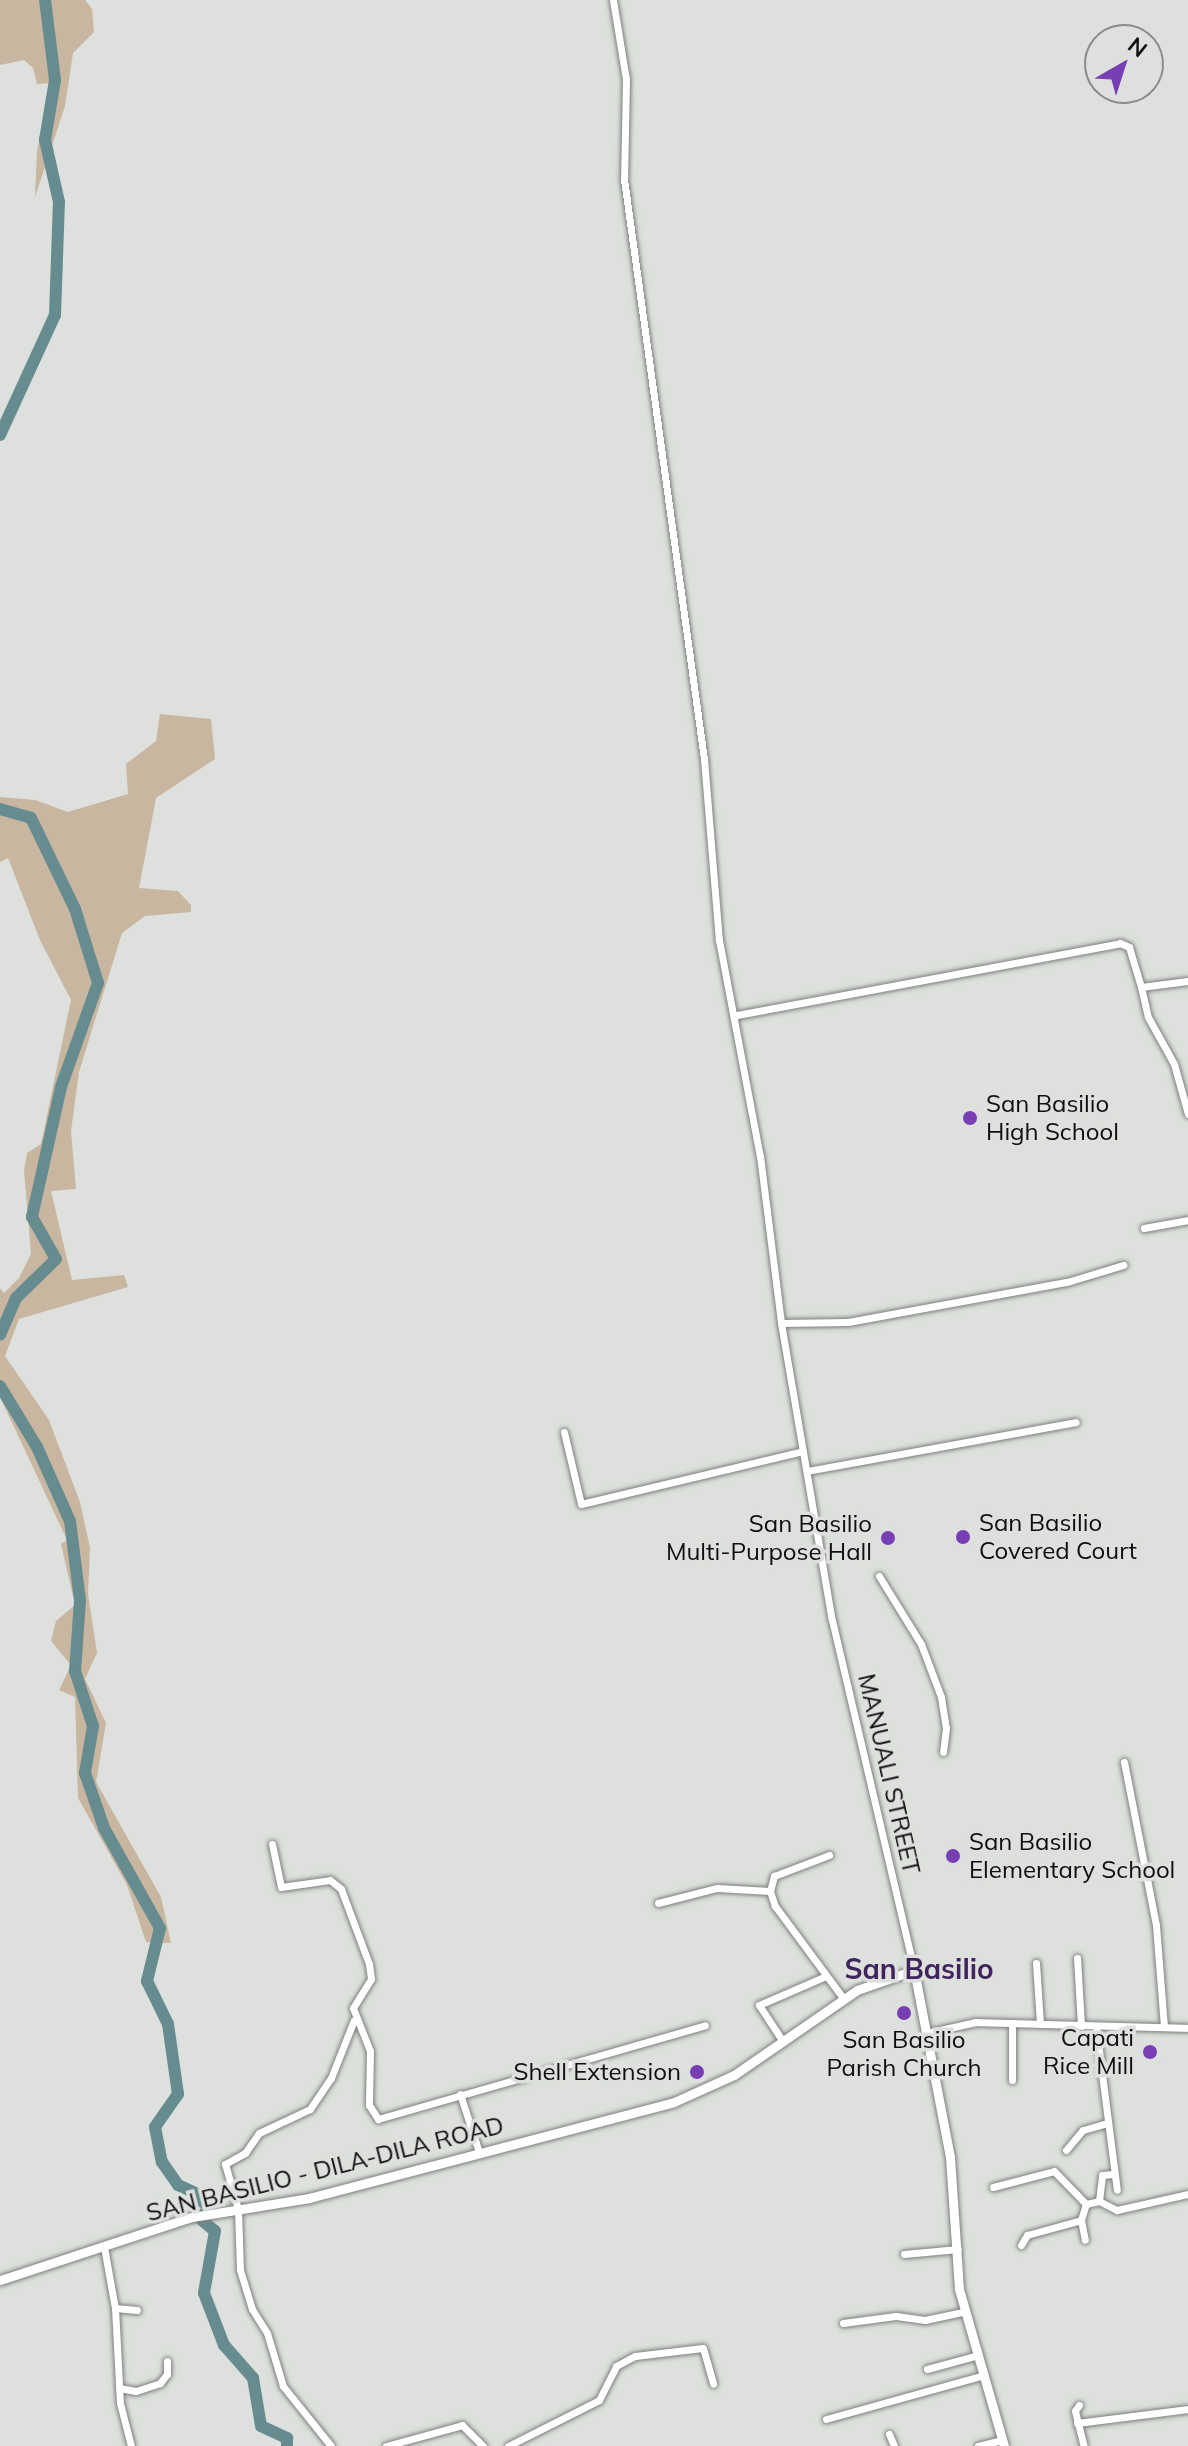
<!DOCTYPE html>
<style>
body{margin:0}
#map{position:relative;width:1188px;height:2446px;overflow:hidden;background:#dde0dc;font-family:Mulish,sans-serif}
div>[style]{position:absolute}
.green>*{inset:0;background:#c9b6a1}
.river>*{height:12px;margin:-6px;padding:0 6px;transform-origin:6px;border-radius:6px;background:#678c8f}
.roads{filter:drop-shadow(0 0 2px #7d807d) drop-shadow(0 0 2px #7d807d)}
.minor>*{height:7px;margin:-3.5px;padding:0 3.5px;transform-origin:3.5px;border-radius:3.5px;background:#fff}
.tertiary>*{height:9px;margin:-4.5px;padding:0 4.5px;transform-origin:4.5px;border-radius:4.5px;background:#fff}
.dots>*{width:22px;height:22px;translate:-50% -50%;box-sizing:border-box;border:4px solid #dde0dc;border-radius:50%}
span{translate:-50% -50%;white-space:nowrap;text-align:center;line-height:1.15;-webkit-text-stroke:7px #dde0dc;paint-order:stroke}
.poi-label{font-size:24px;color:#0e0f0e}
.left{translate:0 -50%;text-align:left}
.right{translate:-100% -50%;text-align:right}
.street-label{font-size:24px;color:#0e0f0e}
.quarter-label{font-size:28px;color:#3f245d;font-weight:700}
.north{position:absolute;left:1084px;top:24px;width:80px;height:80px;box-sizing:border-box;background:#dde0dc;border:2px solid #8a8c8a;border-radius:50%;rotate:39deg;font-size:22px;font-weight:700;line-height:32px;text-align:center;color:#0e0f0e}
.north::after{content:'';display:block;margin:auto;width:28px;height:36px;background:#783fb5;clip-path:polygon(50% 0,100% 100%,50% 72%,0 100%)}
</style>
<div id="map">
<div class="green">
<i style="clip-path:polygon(0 0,85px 0,92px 9px,94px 32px,73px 53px,65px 106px,35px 197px,37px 150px,53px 83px,37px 84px,33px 68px,24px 60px,0 65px)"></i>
<i style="clip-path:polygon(160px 714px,211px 719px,215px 759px,156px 798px,139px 888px,178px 891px,191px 905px,191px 912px,145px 916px,122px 933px,79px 1072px,71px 1131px,76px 1189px,51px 1191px,72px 1280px,124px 1275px,128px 1287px,19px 1319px,5px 1356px,49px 1420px,80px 1502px,90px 1548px,88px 1594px,97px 1653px,85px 1679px,106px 1723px,96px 1782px,161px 1897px,171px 1943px,146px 1942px,127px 1885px,78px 1798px,75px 1697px,59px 1690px,71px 1665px,51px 1641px,56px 1621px,75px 1605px,61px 1544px,67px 1540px,0 1397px,0 1288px,4px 1293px,19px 1278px,31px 1254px,24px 1170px,27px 1153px,41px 1144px,71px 1000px,40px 940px,8px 858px,0 862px,0 797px,35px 800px,68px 812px,128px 794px,126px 764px,156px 741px)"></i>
</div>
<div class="river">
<i style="left:0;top:435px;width:132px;rotate:-65.4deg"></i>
<i style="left:55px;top:315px;width:113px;rotate:-88deg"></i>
<i style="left:59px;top:202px;width:64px;rotate:-102.7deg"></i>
<i style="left:45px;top:140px;width:61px;rotate:-80.5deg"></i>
<i style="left:55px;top:80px;width:81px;rotate:-97.1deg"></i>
<i style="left:0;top:809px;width:32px;rotate:16deg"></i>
<i style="left:31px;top:818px;width:101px;rotate:64.2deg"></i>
<i style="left:75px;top:909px;width:77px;rotate:72.7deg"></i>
<i style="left:98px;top:983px;width:110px;rotate:109.6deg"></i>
<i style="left:61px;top:1087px;width:133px;rotate:102.6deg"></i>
<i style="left:32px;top:1217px;width:48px;rotate:60.3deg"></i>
<i style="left:56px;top:1259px;width:56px;rotate:135.7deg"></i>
<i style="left:16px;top:1298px;width:40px;rotate:113.4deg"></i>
<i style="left:0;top:1386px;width:71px;rotate:58.8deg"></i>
<i style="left:37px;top:1447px;width:81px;rotate:66deg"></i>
<i style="left:70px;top:1521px;width:80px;rotate:82.8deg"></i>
<i style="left:80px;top:1600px;width:71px;rotate:94deg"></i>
<i style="left:75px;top:1671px;width:58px;rotate:71.9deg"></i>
<i style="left:93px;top:1726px;width:48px;rotate:99.7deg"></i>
<i style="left:85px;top:1773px;width:58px;rotate:70.9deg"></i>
<i style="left:104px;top:1828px;width:115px;rotate:60.8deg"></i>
<i style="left:160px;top:1928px;width:55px;rotate:103.8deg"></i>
<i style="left:147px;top:1981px;width:48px;rotate:64deg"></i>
<i style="left:168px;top:2024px;width:71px;rotate:81.9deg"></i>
<i style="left:178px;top:2094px;width:40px;rotate:124.9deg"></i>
<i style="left:155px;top:2127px;width:36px;rotate:79deg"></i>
<i style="left:162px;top:2162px;width:28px;rotate:55deg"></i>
<i style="left:178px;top:2185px;width:19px;rotate:25deg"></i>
<i style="left:195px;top:2193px;width:23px;rotate:85deg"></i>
<i style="left:197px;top:2216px;width:23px;rotate:40deg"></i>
<i style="left:215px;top:2231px;width:63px;rotate:100.1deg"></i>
<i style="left:204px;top:2293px;width:56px;rotate:69deg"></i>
<i style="left:224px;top:2345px;width:44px;rotate:48.7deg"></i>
<i style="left:253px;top:2378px;width:49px;rotate:80.5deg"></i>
<i style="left:261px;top:2426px;width:29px;rotate:25deg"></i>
<i style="left:287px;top:2438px;width:8px;rotate:90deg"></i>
</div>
<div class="roads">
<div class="minor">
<i style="left:613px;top:0;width:80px;rotate:80.7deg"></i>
<i style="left:626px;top:79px;width:100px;rotate:91.1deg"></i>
<i style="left:624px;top:179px;width:585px;rotate:82.15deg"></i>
<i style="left:704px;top:759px;width:182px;rotate:85.3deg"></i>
<i style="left:719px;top:940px;width:220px;rotate:79.3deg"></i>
<i style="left:760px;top:1156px;width:168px;rotate:82.8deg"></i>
<i style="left:781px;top:1323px;width:301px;rotate:80.3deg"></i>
<i style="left:832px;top:1620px;width:359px;rotate:76.8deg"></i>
<i style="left:1141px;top:987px;width:31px;rotate:77deg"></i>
<i style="left:1148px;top:1017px;width:54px;rotate:61deg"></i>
<i style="left:1174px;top:1064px;width:52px;rotate:74.4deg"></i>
<i style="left:737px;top:1015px;width:390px;rotate:-10.6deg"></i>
<i style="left:1120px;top:943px;width:10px;rotate:24deg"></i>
<i style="left:1129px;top:947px;width:42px;rotate:73.3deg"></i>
<i style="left:1141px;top:987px;width:47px;rotate:-7.3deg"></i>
<i style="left:1144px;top:1228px;width:45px;rotate:-10.3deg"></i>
<i style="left:781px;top:1323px;width:67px;rotate:-0.9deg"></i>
<i style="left:848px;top:1322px;width:223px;rotate:-10.4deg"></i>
<i style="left:1067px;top:1282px;width:59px;rotate:-16.9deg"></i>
<i style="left:564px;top:1432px;width:74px;rotate:76.7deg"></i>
<i style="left:581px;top:1504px;width:228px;rotate:-13.4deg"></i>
<i style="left:807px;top:1471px;width:273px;rotate:-10.3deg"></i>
<i style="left:879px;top:1576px;width:80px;rotate:58.3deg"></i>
<i style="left:921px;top:1644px;width:57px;rotate:69.3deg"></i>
<i style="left:941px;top:1697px;width:31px;rotate:81deg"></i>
<i style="left:946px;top:1728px;width:24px;rotate:97deg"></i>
<i style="left:1124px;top:1762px;width:166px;rotate:78.9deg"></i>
<i style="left:1156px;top:1925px;width:102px;rotate:85.5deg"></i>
<i style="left:272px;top:1844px;width:44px;rotate:78.2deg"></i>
<i style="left:281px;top:1887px;width:49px;rotate:-8.1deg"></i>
<i style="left:330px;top:1880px;width:14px;rotate:39deg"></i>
<i style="left:341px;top:1889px;width:80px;rotate:69.5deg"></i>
<i style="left:369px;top:1964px;width:15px;rotate:82deg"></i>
<i style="left:371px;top:1979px;width:34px;rotate:122deg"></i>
<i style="left:353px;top:2008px;width:46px;rotate:68.4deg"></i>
<i style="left:370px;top:2051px;width:54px;rotate:91.1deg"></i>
<i style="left:369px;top:2105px;width:17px;rotate:57deg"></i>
<i style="left:378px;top:2119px;width:340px;rotate:-16deg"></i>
<i style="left:770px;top:1891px;width:16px;rotate:-75deg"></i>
<i style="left:774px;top:1876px;width:59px;rotate:-20.9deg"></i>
<i style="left:658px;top:1903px;width:61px;rotate:-14.3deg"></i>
<i style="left:717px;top:1888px;width:53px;rotate:3.2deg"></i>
<i style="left:770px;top:1891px;width:16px;rotate:72deg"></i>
<i style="left:775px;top:1906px;width:114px;rotate:53.5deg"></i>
<i style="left:1077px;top:1958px;width:68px;rotate:86.6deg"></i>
<i style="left:1036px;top:1963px;width:61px;rotate:86.2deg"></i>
<i style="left:1012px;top:2023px;width:57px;rotate:90deg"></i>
<i style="left:1096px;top:2027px;width:164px;rotate:82.7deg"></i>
<i style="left:927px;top:2033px;width:50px;rotate:-12.7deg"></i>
<i style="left:976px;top:2022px;width:212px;rotate:1.6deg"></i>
<i style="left:782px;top:2040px;width:42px;rotate:-123.3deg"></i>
<i style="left:759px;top:2005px;width:73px;rotate:-23.4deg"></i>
<i style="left:460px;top:2094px;width:61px;rotate:71.9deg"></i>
<i style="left:1066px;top:2150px;width:26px;rotate:-50deg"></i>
<i style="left:1083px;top:2130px;width:25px;rotate:-16deg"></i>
<i style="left:993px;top:2187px;width:63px;rotate:-14.7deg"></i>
<i style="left:1054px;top:2171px;width:46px;rotate:45.9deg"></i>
<i style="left:1099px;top:2201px;width:20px;rotate:27deg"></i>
<i style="left:1117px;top:2210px;width:73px;rotate:-12.7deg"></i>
<i style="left:1086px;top:2204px;width:13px;rotate:-13deg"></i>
<i style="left:1099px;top:2201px;width:26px;rotate:-83deg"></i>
<i style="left:1102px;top:2175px;width:12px;rotate:-5deg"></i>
<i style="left:1081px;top:2220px;width:20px;rotate:79deg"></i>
<i style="left:1021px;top:2245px;width:12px;rotate:-59deg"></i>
<i style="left:1027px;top:2235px;width:56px;rotate:-15.5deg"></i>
<i style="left:1081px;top:2220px;width:17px;rotate:-73deg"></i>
<i style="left:104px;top:2247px;width:62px;rotate:79.8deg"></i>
<i style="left:115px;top:2308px;width:95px;rotate:87deg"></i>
<i style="left:120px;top:2403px;width:44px;rotate:75.7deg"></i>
<i style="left:904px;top:2254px;width:54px;rotate:-5.3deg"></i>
<i style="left:115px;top:2308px;width:22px;rotate:5deg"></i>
<i style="left:843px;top:2323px;width:53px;rotate:-7.5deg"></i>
<i style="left:896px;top:2316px;width:29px;rotate:8deg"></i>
<i style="left:925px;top:2320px;width:40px;rotate:-12deg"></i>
<i style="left:927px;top:2369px;width:50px;rotate:-15.2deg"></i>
<i style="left:119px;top:2388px;width:17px;rotate:10deg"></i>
<i style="left:136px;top:2391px;width:25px;rotate:-18deg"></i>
<i style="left:160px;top:2383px;width:11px;rotate:-52deg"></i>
<i style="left:167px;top:2374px;width:13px;rotate:-90deg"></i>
<i style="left:1079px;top:2405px;width:7px;rotate:124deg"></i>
<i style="left:1075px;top:2411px;width:36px;rotate:76deg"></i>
<i style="left:826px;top:2419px;width:161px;rotate:-15.5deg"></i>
<i style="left:1077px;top:2423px;width:112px;rotate:-7.2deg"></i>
<i style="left:889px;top:2434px;width:13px;rotate:67deg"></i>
<i style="left:331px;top:2446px;width:77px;rotate:-128.7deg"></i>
<i style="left:283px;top:2386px;width:55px;rotate:-106.8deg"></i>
<i style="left:267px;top:2333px;width:28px;rotate:-122deg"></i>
<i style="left:252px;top:2309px;width:41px;rotate:-107.1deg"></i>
<i style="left:240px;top:2270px;width:61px;rotate:-91.9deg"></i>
<i style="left:238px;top:2209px;width:47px;rotate:-106.1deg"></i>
<i style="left:225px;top:2164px;width:23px;rotate:-29deg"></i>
<i style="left:245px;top:2153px;width:24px;rotate:-55deg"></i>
<i style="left:259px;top:2133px;width:56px;rotate:-25.2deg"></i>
<i style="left:310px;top:2109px;width:37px;rotate:-56deg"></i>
<i style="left:331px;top:2078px;width:62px;rotate:-68.4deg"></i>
<i style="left:386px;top:2446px;width:79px;rotate:-15.4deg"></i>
<i style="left:462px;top:2425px;width:30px;rotate:45deg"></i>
<i style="left:508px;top:2446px;width:102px;rotate:-26.8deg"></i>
<i style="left:599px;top:2400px;width:38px;rotate:-63deg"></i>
<i style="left:616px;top:2366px;width:21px;rotate:-28deg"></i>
<i style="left:635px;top:2356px;width:68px;rotate:-6.7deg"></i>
<i style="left:703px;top:2348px;width:37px;rotate:74deg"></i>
<i style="left:978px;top:2446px;width:25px;rotate:-14deg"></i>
</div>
<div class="tertiary">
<i style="left:0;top:2280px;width:202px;rotate:-18.2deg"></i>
<i style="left:192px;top:2217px;width:119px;rotate:-9.2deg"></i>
<i style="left:309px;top:2198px;width:377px;rotate:-14.7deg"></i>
<i style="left:674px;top:2102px;width:66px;rotate:-24.2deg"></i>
<i style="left:734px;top:2075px;width:150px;rotate:-34.6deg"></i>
<i style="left:857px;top:1990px;width:60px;rotate:-19.3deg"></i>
<i style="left:914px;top:1970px;width:190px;rotate:79.1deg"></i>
<i style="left:950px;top:2157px;width:132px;rotate:86.1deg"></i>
<i style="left:959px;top:2289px;width:163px;rotate:74deg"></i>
</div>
</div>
<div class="dots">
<i style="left:970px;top:1118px;background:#783fb5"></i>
<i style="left:963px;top:1537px;background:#783fb5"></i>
<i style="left:888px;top:1538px;background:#783fb5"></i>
<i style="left:953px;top:1856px;background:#783fb5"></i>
<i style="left:904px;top:2013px;background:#783fb5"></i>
<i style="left:1150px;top:2052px;background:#783fb5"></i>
<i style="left:697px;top:2072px;background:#783fb5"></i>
</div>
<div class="poi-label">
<span class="left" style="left:986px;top:1118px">San Basilio<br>High School</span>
<span class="left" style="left:979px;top:1537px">San Basilio<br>Covered Court</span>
<span class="right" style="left:872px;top:1538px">San Basilio<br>Multi-Purpose Hall</span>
<span class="left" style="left:969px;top:1856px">San Basilio<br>Elementary School</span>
<span class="right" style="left:1134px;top:2052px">Capati<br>Rice Mill</span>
<span style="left:904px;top:2054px">San Basilio<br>Parish Church</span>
<span class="right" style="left:681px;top:2072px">Shell Extension</span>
</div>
<div class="street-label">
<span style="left:889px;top:1774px;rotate:77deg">MANUALI STREET</span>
<span style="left:325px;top:2169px;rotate:-14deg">SAN BASILIO - DILA-DILA ROAD</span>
</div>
<div class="quarter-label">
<span style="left:919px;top:1969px">San Basilio</span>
</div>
<div class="north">N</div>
</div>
